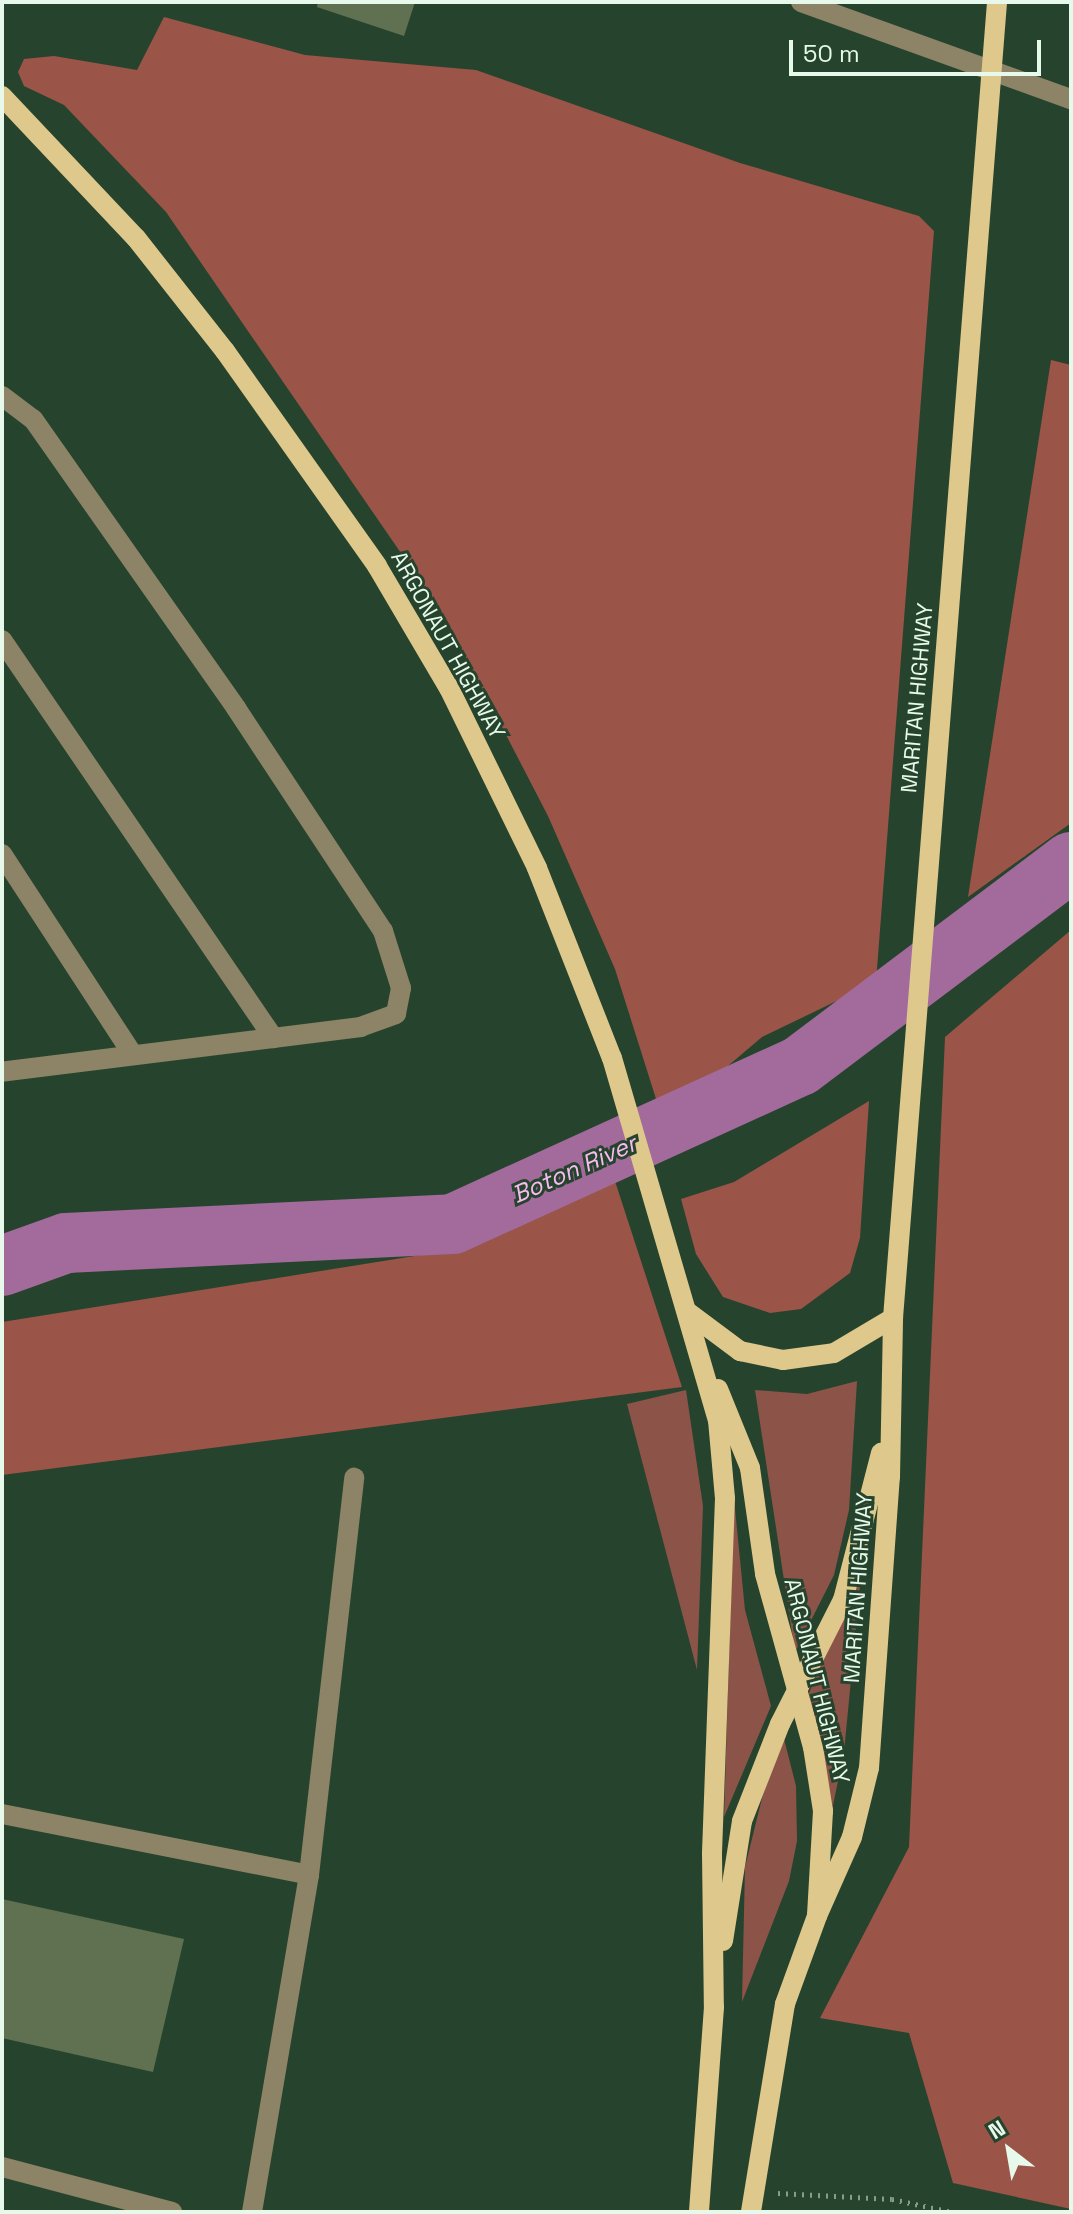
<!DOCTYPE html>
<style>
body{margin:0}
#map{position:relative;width:1073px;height:2214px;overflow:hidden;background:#26442d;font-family:"Space Grotesk",sans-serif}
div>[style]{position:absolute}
.green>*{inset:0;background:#8c5349}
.forest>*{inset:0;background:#9a5448}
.river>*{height:60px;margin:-30px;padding:0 30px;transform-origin:30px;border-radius:30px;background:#a26b9c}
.building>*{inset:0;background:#607151}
.path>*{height:5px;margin-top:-2.5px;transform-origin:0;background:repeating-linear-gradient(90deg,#859d8a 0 2px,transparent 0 8px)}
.minor>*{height:20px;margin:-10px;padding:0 10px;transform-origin:10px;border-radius:10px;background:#8d8366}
.major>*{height:20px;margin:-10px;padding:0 10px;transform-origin:10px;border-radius:10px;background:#dec88c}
span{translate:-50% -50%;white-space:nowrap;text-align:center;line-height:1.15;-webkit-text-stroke:6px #26442d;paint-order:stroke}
.street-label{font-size:22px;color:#e7f9ea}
.water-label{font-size:24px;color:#f8baf1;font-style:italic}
.frame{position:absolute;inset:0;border:4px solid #e7f9ea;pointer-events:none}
.north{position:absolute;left:969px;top:2110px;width:80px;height:80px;-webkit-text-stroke:6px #26442d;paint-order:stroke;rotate:329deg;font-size:22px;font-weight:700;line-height:32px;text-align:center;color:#e7f9ea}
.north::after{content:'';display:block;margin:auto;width:28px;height:36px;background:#e7f9ea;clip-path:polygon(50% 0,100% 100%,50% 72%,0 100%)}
.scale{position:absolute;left:789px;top:40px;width:252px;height:36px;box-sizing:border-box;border:4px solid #e7f9ea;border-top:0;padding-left:10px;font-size:24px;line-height:28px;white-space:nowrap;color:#e7f9ea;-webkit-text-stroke:6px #26442d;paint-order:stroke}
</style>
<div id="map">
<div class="green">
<i style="clip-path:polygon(857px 1381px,849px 1510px,834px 1575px,795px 1652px,755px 1390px,807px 1394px)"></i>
<i style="clip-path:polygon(686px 1390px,703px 1506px,697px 1670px,627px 1404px)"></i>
<i style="clip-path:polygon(734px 1499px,745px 1610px,771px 1706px,724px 1817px)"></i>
<i style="clip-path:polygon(862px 1566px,844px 1752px,831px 1815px,809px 1693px)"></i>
<i style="clip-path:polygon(784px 1739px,796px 1786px,797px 1841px,789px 1881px,742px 2002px,745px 1867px,768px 1774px)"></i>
</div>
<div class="forest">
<i style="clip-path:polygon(164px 17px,305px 55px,476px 70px,740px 163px,919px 216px,934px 231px,876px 982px,762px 1037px,663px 1121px,615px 969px,548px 816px,445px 617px,166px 212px,64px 105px,24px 86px,18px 72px,24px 59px,54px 56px,137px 70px)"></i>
<i style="clip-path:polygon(1051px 360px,1071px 365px,1071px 823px,968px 897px)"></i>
<i style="clip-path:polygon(1071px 930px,1071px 2209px,953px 2183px,909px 2033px,820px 2018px,909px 1847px,945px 1037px)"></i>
<i style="clip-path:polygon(869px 1101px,860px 1238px,850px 1273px,801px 1309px,770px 1313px,723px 1297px,696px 1254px,681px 1199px,734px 1182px)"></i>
<i style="clip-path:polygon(613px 1175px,682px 1387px,2px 1475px,2px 1322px,427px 1254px)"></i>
</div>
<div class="river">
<i style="left:2px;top:1266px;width:68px;rotate:-19.8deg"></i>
<i style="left:66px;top:1243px;width:387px;rotate:-2.8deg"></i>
<i style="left:453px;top:1224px;width:381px;rotate:-24.5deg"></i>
<i style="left:800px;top:1066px;width:339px;rotate:-37deg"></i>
</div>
<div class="building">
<i style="clip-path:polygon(318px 2px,415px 2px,404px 36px,317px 7px)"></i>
<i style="clip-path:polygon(2px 1899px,184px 1939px,153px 2072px,2px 2038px)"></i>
</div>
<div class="path">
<i style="left:778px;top:2193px;width:114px;rotate:3deg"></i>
<i style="left:892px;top:2199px;width:61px;rotate:12.2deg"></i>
</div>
<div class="minor">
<i style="left:801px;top:2px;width:287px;rotate:19.8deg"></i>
<i style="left:2px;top:396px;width:39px;rotate:37deg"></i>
<i style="left:33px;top:419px;width:353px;rotate:54.9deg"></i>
<i style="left:236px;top:708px;width:267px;rotate:56.6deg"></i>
<i style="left:383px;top:931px;width:60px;rotate:72.5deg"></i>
<i style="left:401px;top:988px;width:26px;rotate:101deg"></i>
<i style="left:396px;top:1014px;width:37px;rotate:160deg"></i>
<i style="left:361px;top:1027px;width:362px;rotate:172.9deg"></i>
<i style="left:2px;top:640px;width:482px;rotate:55.7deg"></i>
<i style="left:2px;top:854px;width:240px;rotate:56.9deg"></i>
<i style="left:2px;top:1814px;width:313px;rotate:11.2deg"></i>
<i style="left:2px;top:2167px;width:176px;rotate:14.8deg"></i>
<i style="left:252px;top:2212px;width:342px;rotate:-80.4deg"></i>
<i style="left:309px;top:1875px;width:400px;rotate:-83.5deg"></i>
</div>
<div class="major">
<i style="left:2px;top:96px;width:195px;rotate:46.7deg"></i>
<i style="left:136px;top:238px;width:144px;rotate:51.8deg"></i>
<i style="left:225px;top:351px;width:263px;rotate:54.7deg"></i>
<i style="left:377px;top:566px;width:142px;rotate:59.5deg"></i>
<i style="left:449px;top:688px;width:200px;rotate:63.9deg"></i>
<i style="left:537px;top:868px;width:204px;rotate:68.5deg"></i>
<i style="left:612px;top:1058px;width:377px;rotate:73.7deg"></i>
<i style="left:718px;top:1420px;width:78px;rotate:84.9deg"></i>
<i style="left:725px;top:1498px;width:356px;rotate:92.1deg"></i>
<i style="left:712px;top:1854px;width:153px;rotate:89.3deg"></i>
<i style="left:714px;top:2007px;width:206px;rotate:94.2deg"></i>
<i style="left:689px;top:1313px;width:64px;rotate:36.7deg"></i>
<i style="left:740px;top:1351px;width:44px;rotate:11.8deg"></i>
<i style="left:783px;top:1360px;width:51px;rotate:-7.8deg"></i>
<i style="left:834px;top:1353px;width:69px;rotate:-30.7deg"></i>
<i style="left:718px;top:1389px;width:85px;rotate:67.9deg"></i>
<i style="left:750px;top:1468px;width:107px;rotate:81.9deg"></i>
<i style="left:765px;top:1574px;width:180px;rotate:74.5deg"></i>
<i style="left:813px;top:1747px;width:65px;rotate:81.1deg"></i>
<i style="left:823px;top:1811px;width:105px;rotate:93.3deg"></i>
<i style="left:817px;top:1916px;width:94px;rotate:110deg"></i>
<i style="left:785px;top:2004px;width:211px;rotate:99.3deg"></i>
<i style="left:817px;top:1916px;width:86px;rotate:-66.1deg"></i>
<i style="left:852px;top:1837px;width:71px;rotate:-76.2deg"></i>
<i style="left:869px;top:1768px;width:292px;rotate:-85.9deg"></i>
<i style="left:890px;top:1477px;width:159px;rotate:-88.9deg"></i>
<i style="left:893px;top:1318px;width:1320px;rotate:-85.48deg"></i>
<i style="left:723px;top:1941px;width:121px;rotate:-81deg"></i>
<i style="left:742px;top:1821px;width:104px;rotate:-68.6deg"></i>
<i style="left:780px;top:1724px;width:139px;rotate:-63.1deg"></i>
<i style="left:843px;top:1600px;width:152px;rotate:-75.5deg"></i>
</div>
<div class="street-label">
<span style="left:448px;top:645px;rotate:61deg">ARGONAUT HIGHWAY</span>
<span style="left:917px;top:698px;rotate:-85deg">MARITAN HIGHWAY</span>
<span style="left:858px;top:1588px;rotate:-86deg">MARITAN HIGHWAY</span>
<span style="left:817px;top:1681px;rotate:76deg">ARGONAUT HIGHWAY</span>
</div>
<div class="water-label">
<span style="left:574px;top:1169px;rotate:-24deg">Boton River</span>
</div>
<div class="frame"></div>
<div class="north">N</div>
<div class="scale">50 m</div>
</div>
